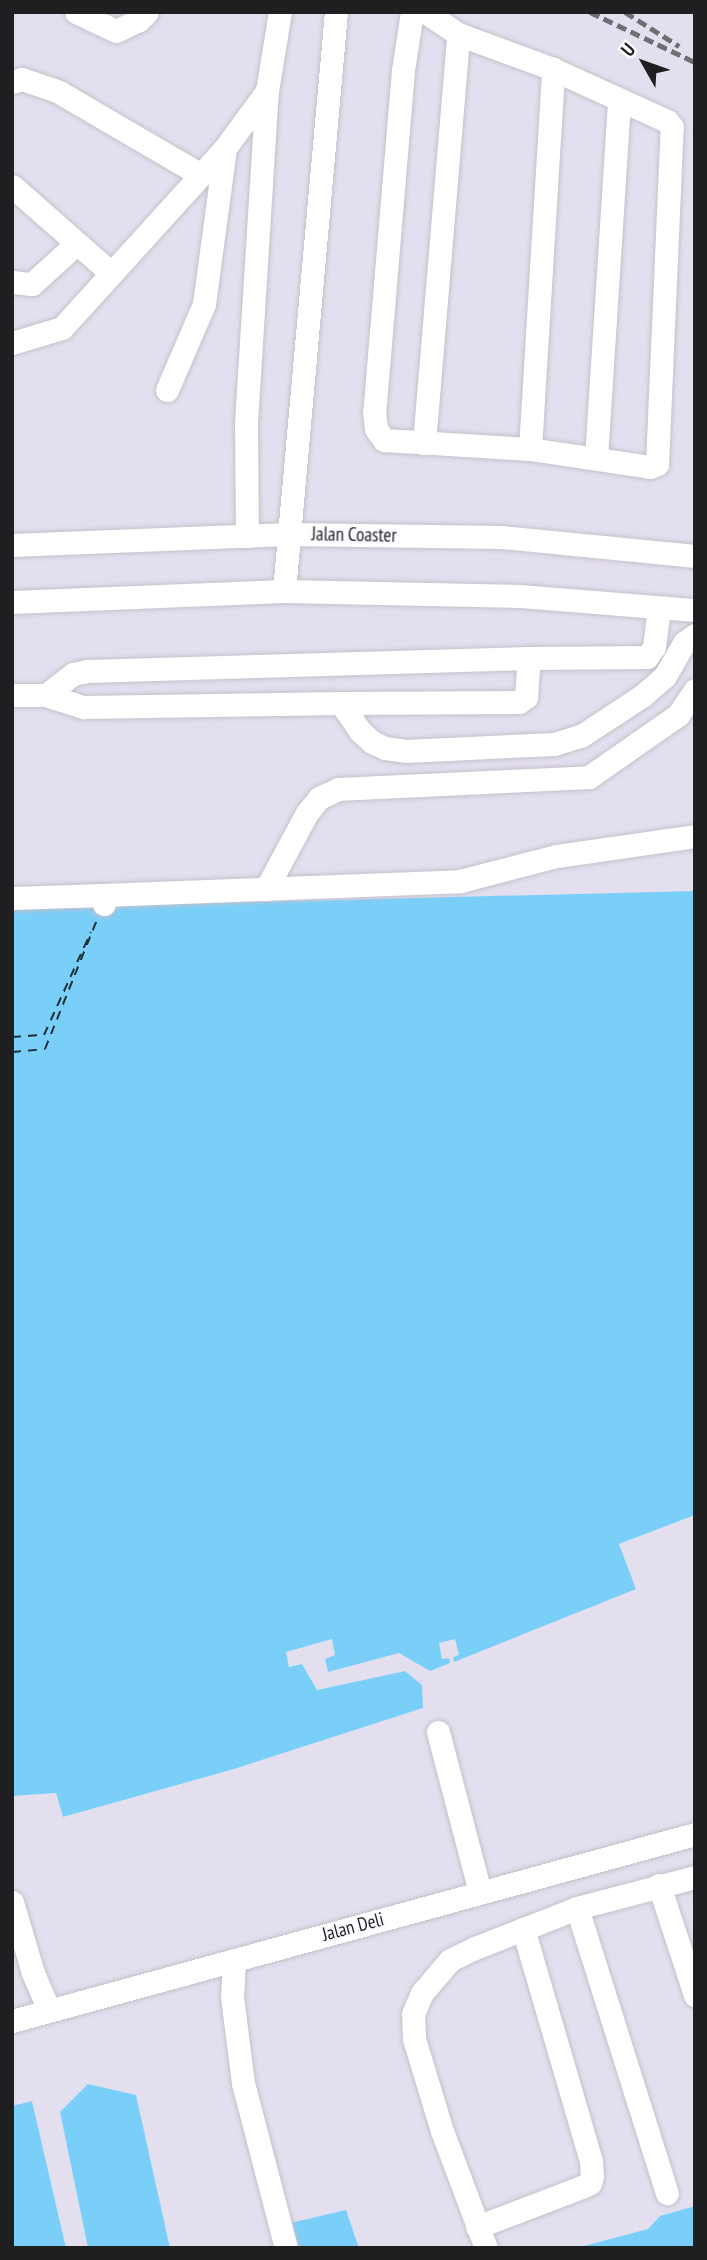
<!DOCTYPE html>
<style>
body{margin:0}
#map{position:relative;width:707px;height:2260px;overflow:hidden;background:#f0edf6;font-family:"PT Sans Narrow",sans-serif}
div>[style]{position:absolute}
.built>*{inset:0;background:#e4dfef;transform-origin:0 0}
.water>*{inset:0;background:#7acff9}
.ferry>*{height:2px;margin-top:-1px;transform-origin:0;background:repeating-linear-gradient(90deg,#1b2f39 0 9px,transparent 0 16px)}
.roads{filter:drop-shadow(0 0 2px #c4c1ca) drop-shadow(0 0 2px #c4c1ca)}
.minor>*{height:23px;margin:-11.5px;padding:0 11.5px;transform-origin:11.5px;border-radius:11.5px;background:#fff}
.rail>*{height:5px;margin-top:-2.5px;transform-origin:0;background:repeating-linear-gradient(90deg,#6f6e73 0 10px,transparent 0 15px)}
span{translate:-50% -50%;white-space:nowrap;text-align:center;line-height:1.15;-webkit-text-stroke:5px #fcfbff;paint-order:stroke}
.street-label{font-size:19px;color:#1f1f22}
.frame{position:absolute;inset:0;border:14px solid #1f1f22;pointer-events:none}
.north{position:absolute;left:609px;top:28px;width:70px;height:70px;-webkit-text-stroke:5px #fcfbff;paint-order:stroke;rotate:310deg;font-size:19px;font-weight:700;line-height:28px;text-align:center;color:#1f1f22}
.north::after{content:'';display:block;margin:auto;width:24px;height:32px;background:#1f1f22;clip-path:polygon(50% 0,100% 100%,50% 72%,0 100%)}
</style>
<div id="map">
<div class="built">
<i style="left:12px;top:12px;width:683px;height:896px"></i>
<i style="clip-path:polygon(695px 1515px,695px 2206px,660px 2216px,648px 2229px,576px 2248px,359px 2248px,346px 2210px,292px 2248px,170px 2248px,136px 2095px,60px 2112px,88px 2248px,66px 2248px,32px 2101px,12px 2106px,12px 1796px,56px 1793px,63px 1817px,234px 1769px,423px 1708px,405px 1671px,316px 1690px,302px 1664px,289px 1667px,286px 1651px,333px 1639px,335px 1655px,328px 1671px,399px 1653px,442px 1660px,438px 1643px,455px 1639px,459px 1655px,636px 1589px,619px 1544px)"></i>
</div>
<div class="water">
<i style="clip-path:polygon(695px 891px,695px 1515px,619px 1544px,636px 1589px,454px 1662px,453px 1657px,459px 1655px,455px 1639px,439px 1643px,442px 1659px,449px 1658px,450px 1663px,430px 1671px,399px 1653px,328px 1672px,325px 1659px,335px 1655px,332px 1639px,286px 1652px,289px 1667px,302px 1664px,317px 1690px,405px 1671px,422px 1685px,423px 1708px,234px 1769px,63px 1817px,56px 1793px,12px 1796px,12px 908px)"></i>
<i style="clip-path:polygon(88px 2084px,136px 2095px,170px 2248px,88px 2248px,60px 2112px)"></i>
<i style="clip-path:polygon(32px 2101px,66px 2248px,12px 2248px,12px 2106px)"></i>
<i style="clip-path:polygon(695px 2206px,695px 2248px,576px 2248px,648px 2229px,660px 2216px)"></i>
<i style="clip-path:polygon(346px 2210px,359px 2248px,292px 2248px,286px 2224px)"></i>
</div>
<div class="ferry">
<i style="left:12px;top:1037px;width:32px;rotate:-4deg"></i>
<i style="left:44px;top:1035px;width:113px;rotate:-65.5deg"></i>
<i style="left:12px;top:1052px;width:33px;rotate:-5deg"></i>
<i style="left:45px;top:1049px;width:144px;rotate:-68.1deg"></i>
</div>
<div class="roads">
<div class="minor">
<i style="left:76px;top:12px;width:44px;rotate:25.4deg"></i>
<i style="left:116px;top:31px;width:25px;rotate:-26deg"></i>
<i style="left:139px;top:20px;width:11px;rotate:-45deg"></i>
<i style="left:412px;top:12px;width:59px;rotate:98.8deg"></i>
<i style="left:403px;top:70px;width:343px;rotate:94.8deg"></i>
<i style="left:374px;top:412px;width:17px;rotate:83deg"></i>
<i style="left:376px;top:429px;width:14px;rotate:54deg"></i>
<i style="left:384px;top:440px;width:146px;rotate:3.5deg"></i>
<i style="left:530px;top:449px;width:121px;rotate:8.5deg"></i>
<i style="left:650px;top:467px;width:8px;rotate:-23deg"></i>
<i style="left:657px;top:464px;width:337px;rotate:-87.5deg"></i>
<i style="left:672px;top:127px;width:8px;rotate:-130deg"></i>
<i style="left:667px;top:121px;width:125px;rotate:-155.5deg"></i>
<i style="left:553px;top:69px;width:101px;rotate:-159.8deg"></i>
<i style="left:458px;top:34px;width:40px;rotate:-146deg"></i>
<i style="left:12px;top:82px;width:10px;rotate:-17deg"></i>
<i style="left:22px;top:79px;width:39px;rotate:19deg"></i>
<i style="left:59px;top:92px;width:164px;rotate:30.3deg"></i>
<i style="left:12px;top:186px;width:132px;rotate:41.3deg"></i>
<i style="left:12px;top:282px;width:20px;rotate:6deg"></i>
<i style="left:32px;top:284px;width:59px;rotate:-42.3deg"></i>
<i style="left:12px;top:343px;width:52px;rotate:-16.7deg"></i>
<i style="left:62px;top:328px;width:243px;rotate:-47.8deg"></i>
<i style="left:225px;top:148px;width:71px;rotate:-53.6deg"></i>
<i style="left:267px;top:91px;width:80px;rotate:-80.7deg"></i>
<i style="left:167px;top:390px;width:94px;rotate:-66.7deg"></i>
<i style="left:204px;top:304px;width:157px;rotate:-82.3deg"></i>
<i style="left:424px;top:443px;width:410px;rotate:-85.2deg"></i>
<i style="left:530px;top:449px;width:381px;rotate:-86.5deg"></i>
<i style="left:596px;top:458px;width:358px;rotate:-86.3deg"></i>
<i style="left:247px;top:536px;width:114px;rotate:-90.5deg"></i>
<i style="left:246px;top:422px;width:332px;rotate:-86.4deg"></i>
<i style="left:12px;top:545px;width:276px;rotate:-2.3deg"></i>
<i style="left:288px;top:534px;width:214px;rotate:0.8deg"></i>
<i style="left:502px;top:537px;width:194px;rotate:5.6deg"></i>
<i style="left:284px;top:591px;width:581px;rotate:-84.87deg"></i>
<i style="left:12px;top:602px;width:272px;rotate:-2.3deg"></i>
<i style="left:284px;top:591px;width:236px;rotate:1.2deg"></i>
<i style="left:520px;top:596px;width:176px;rotate:4.6deg"></i>
<i style="left:529px;top:658px;width:118px;rotate:-0.5deg"></i>
<i style="left:647px;top:657px;width:12px;rotate:-55deg"></i>
<i style="left:654px;top:647px;width:40px;rotate:-82.9deg"></i>
<i style="left:12px;top:695px;width:34px"></i>
<i style="left:341px;top:703px;width:178px;rotate:-0.3deg"></i>
<i style="left:519px;top:702px;width:9px;rotate:-36deg"></i>
<i style="left:526px;top:697px;width:39px;rotate:-86deg"></i>
<i style="left:529px;top:658px;width:442px;rotate:178.3deg"></i>
<i style="left:87px;top:671px;width:14px;rotate:168deg"></i>
<i style="left:73px;top:674px;width:34px;rotate:142deg"></i>
<i style="left:46px;top:695px;width:40px;rotate:18deg"></i>
<i style="left:84px;top:707px;width:257px;rotate:-0.9deg"></i>
<i style="left:341px;top:703px;width:34px;rotate:56deg"></i>
<i style="left:360px;top:731px;width:16px;rotate:43deg"></i>
<i style="left:372px;top:742px;width:14px;rotate:25deg"></i>
<i style="left:385px;top:748px;width:21px;rotate:8deg"></i>
<i style="left:406px;top:751px;width:148px;rotate:-2.7deg"></i>
<i style="left:554px;top:744px;width:28px;rotate:-17deg"></i>
<i style="left:581px;top:736px;width:73px;rotate:-33.3deg"></i>
<i style="left:642px;top:696px;width:30px;rotate:-41deg"></i>
<i style="left:665px;top:676px;width:39px;rotate:-60deg"></i>
<i style="left:685px;top:642px;width:12px;rotate:-35deg"></i>
<i style="left:266px;top:889px;width:86px;rotate:-61.7deg"></i>
<i style="left:307px;top:813px;width:19px;rotate:-51deg"></i>
<i style="left:319px;top:798px;width:21px;rotate:-25deg"></i>
<i style="left:338px;top:789px;width:251px;rotate:-2.7deg"></i>
<i style="left:589px;top:777px;width:108px;rotate:-34.9deg"></i>
<i style="left:678px;top:715px;width:30px;rotate:-56deg"></i>
<i style="left:103px;top:895px;width:357px;rotate:-2.2deg"></i>
<i style="left:460px;top:881px;width:100px;rotate:-14.5deg"></i>
<i style="left:557px;top:856px;width:139px;rotate:-8.2deg"></i>
<i style="left:12px;top:898px;width:91px;rotate:-1.9deg"></i>
<i style="left:103px;top:895px;width:9px;rotate:84deg"></i>
<i style="left:438px;top:1732px;width:165px;rotate:75.3deg"></i>
<i style="left:659px;top:1885px;width:116px;rotate:71.9deg"></i>
<i style="left:12px;top:1902px;width:74px;rotate:73.5deg"></i>
<i style="left:33px;top:1973px;width:40px;rotate:66.6deg"></i>
<i style="left:577px;top:1908px;width:299px;rotate:72.5deg"></i>
<i style="left:234px;top:1960px;width:37px;rotate:93deg"></i>
<i style="left:232px;top:1997px;width:87px;rotate:82.7deg"></i>
<i style="left:243px;top:2083px;width:171px;rotate:75.4deg"></i>
<i style="left:12px;top:2021px;width:708px;rotate:-15.31deg"></i>
<i style="left:477px;top:2227px;width:112px;rotate:-20.9deg"></i>
<i style="left:582px;top:2187px;width:9px;rotate:-27deg"></i>
<i style="left:590px;top:2183px;width:7px;rotate:-74deg"></i>
<i style="left:592px;top:2176px;width:15px;rotate:-94deg"></i>
<i style="left:591px;top:2161px;width:242px;rotate:-106.3deg"></i>
<i style="left:486px;top:2248px;width:125px;rotate:-110.6deg"></i>
<i style="left:442px;top:2131px;width:96px;rotate:-106.9deg"></i>
<i style="left:414px;top:2039px;width:25px;rotate:-92deg"></i>
<i style="left:413px;top:2014px;width:23px;rotate:-67deg"></i>
<i style="left:422px;top:1993px;width:43px;rotate:-49.7deg"></i>
<i style="left:450px;top:1960px;width:28px;rotate:-26deg"></i>
<i style="left:475px;top:1948px;width:110px;rotate:-21.4deg"></i>
<i style="left:577px;top:1908px;width:122px;rotate:-14.7deg"></i>
</div>
</div>
<div class="rail">
<i style="left:590px;top:12px;width:116px;rotate:25.5deg"></i>
<i style="left:625px;top:12px;width:64px;rotate:32.2deg"></i>
</div>
<div class="street-label">
<span style="left:354px;top:535px;rotate:1deg">Jalan Coaster</span>
<span style="left:353px;top:1927px;rotate:-15deg">Jalan Deli</span>
</div>
<div class="frame"></div>
<div class="north">U</div>
</div>
